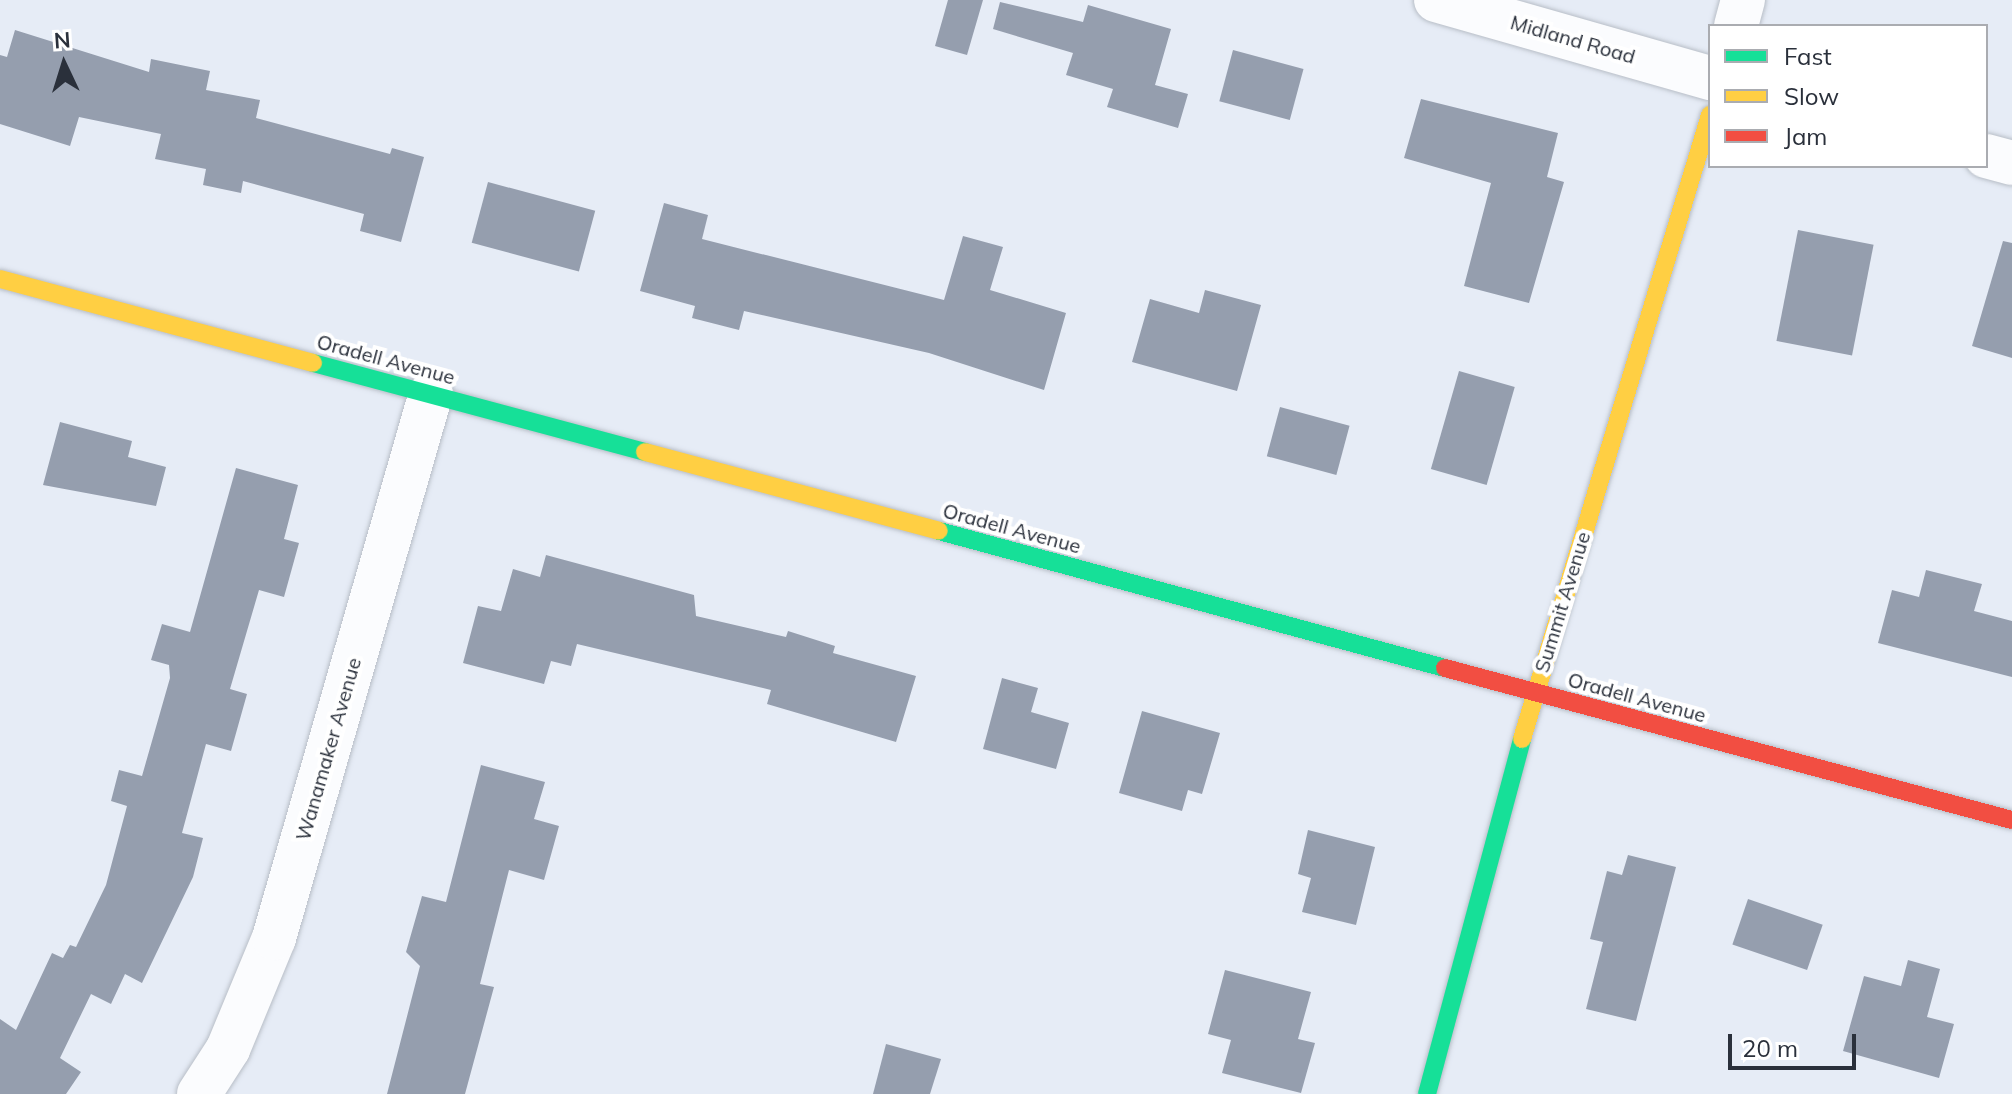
<!DOCTYPE html>
<style>
body{margin:0}
#map{position:relative;width:2012px;height:1094px;overflow:hidden;background:#e6ecf6;font-family:Mulish,sans-serif}
div>[style]{position:absolute}
.building>*{inset:0;background:#959eae;transform-origin:0 0}
.roads{filter:drop-shadow(0 0 2px #b8bec7) drop-shadow(0 0 2px #b8bec7)}
.street>*{height:44px;margin:-22px;padding:0 22px;transform-origin:22px;border-radius:22px;background:#fbfcfe}
.fast>*{height:18px;margin:-9px;padding:0 9px;transform-origin:9px;border-radius:9px;background:#16e098}
.slow>*{height:18px;margin:-9px;padding:0 9px;transform-origin:9px;border-radius:9px;background:#ffcf43}
.jam>*{height:18px;margin:-9px;padding:0 9px;transform-origin:9px;border-radius:9px;background:#f24e42}
span{translate:-50% -50%;white-space:nowrap;text-align:center;line-height:1.15;-webkit-text-stroke:8px #fff;paint-order:stroke}
.street-label{font-size:20px;color:#2a303b}
.legend{position:absolute;left:1708px;top:24px;width:280px;height:144px;box-sizing:border-box;background:#fff;border:2px solid #aaacb1;margin:0;padding:10px 14px;list-style:none;font-size:24px;color:#2a303b}
.legend li{display:flex;align-items:center;gap:16px;height:40px}
.legend b{width:40px;border:2px solid #aaacb1}
.north{position:absolute;left:24px;top:24px;width:80px;height:80px;-webkit-text-stroke:6px #fff;paint-order:stroke;rotate:356deg;font-size:22px;font-weight:700;line-height:32px;text-align:center;color:#2a303b}
.north::after{content:'';display:block;margin:auto;width:28px;height:36px;background:#2a303b;clip-path:polygon(50% 0,100% 100%,50% 72%,0 100%)}
.scale{position:absolute;left:1728px;top:1034px;width:128px;height:36px;box-sizing:border-box;border:4px solid #2a303b;border-top:0;padding-left:10px;font-size:24px;line-height:28px;white-space:nowrap;color:#2a303b;-webkit-text-stroke:6px #fff;paint-order:stroke}
</style>
<div id="map">
<div class="building">
<i style="clip-path:polygon(948px 0,983px 0,967px 55px,935px 46px)"></i>
<i style="clip-path:polygon(1000px 2px,1083px 22px,1088px 5px,1171px 29px,1155px 85px,1188px 94px,1178px 128px,1107px 107px,1113px 89px,1066px 75px,1073px 53px,993px 29px)"></i>
<i style="clip-path:polygon(15px 30px,149px 72px,151px 59px,210px 71px,206px 90px,260px 100px,256px 118px,390px 154px,392px 148px,424px 157px,401px 242px,360px 231px,364px 214px,243px 181px,241px 193px,203px 185px,206px 169px,155px 159px,161px 134px,79px 117px,70px 146px,0 124px,0 55px,7px 57px)"></i>
<i style="left:1233px;top:50px;width:73px;height:53px;rotate:15deg"></i>
<i style="clip-path:polygon(1421px 99px,1558px 133px,1547px 177px,1564px 182px,1529px 303px,1464px 286px,1491px 183px,1404px 158px)"></i>
<i style="left:488px;top:182px;width:111px;height:63px;rotate:15deg"></i>
<i style="clip-path:polygon(664px 203px,708px 215px,702px 239px,944px 300px,963px 236px,1003px 247px,990px 290px,1066px 313px,1044px 390px,929px 353px,744px 311px,739px 330px,692px 318px,695px 306px,640px 291px)"></i>
<i style="left:1798px;top:230px;width:77px;height:113px;rotate:11deg"></i>
<i style="clip-path:polygon(2003px 241px,2012px 243px,2012px 358px,1972px 346px)"></i>
<i style="clip-path:polygon(1205px 290px,1261px 305px,1237px 391px,1132px 362px,1150px 299px,1199px 313px)"></i>
<i style="left:1459px;top:371px;width:58px;height:102px;rotate:16deg"></i>
<i style="left:1280px;top:407px;width:72px;height:51px;rotate:15deg"></i>
<i style="clip-path:polygon(60px 422px,132px 441px,128px 457px,166px 467px,156px 506px,43px 485px)"></i>
<i style="clip-path:polygon(236px 468px,298px 485px,284px 539px,299px 543px,284px 597px,259px 590px,230px 689px,247px 694px,231px 751px,206px 744px,182px 833px,203px 838px,193px 877px,142px 983px,125px 974px,111px 1004px,91px 994px,60px 1058px,81px 1072px,66px 1094px,0 1094px,0 1019px,16px 1030px,52px 953px,63px 958px,70px 945px,76px 947px,106px 885px,127px 806px,111px 801px,119px 770px,142px 776px,170px 678px,169px 665px,151px 660px,162px 624px,190px 632px)"></i>
<i style="clip-path:polygon(546px 555px,694px 595px,696px 616px,786px 637px,788px 631px,835px 646px,833px 653px,916px 676px,896px 742px,767px 704px,771px 690px,577px 644px,571px 666px,551px 661px,544px 684px,463px 663px,478px 606px,501px 611px,513px 569px,540px 577px)"></i>
<i style="clip-path:polygon(1926px 570px,1982px 584px,1974px 611px,2012px 621px,2012px 677px,1878px 643px,1892px 590px,1919px 597px)"></i>
<i style="clip-path:polygon(1002px 678px,1038px 688px,1031px 712px,1069px 723px,1056px 769px,983px 749px)"></i>
<i style="clip-path:polygon(1142px 711px,1220px 733px,1202px 794px,1188px 790px,1182px 811px,1119px 793px)"></i>
<i style="clip-path:polygon(481px 765px,545px 782px,534px 819px,559px 826px,544px 880px,509px 870px,480px 984px,494px 987px,465px 1094px,387px 1094px,420px 966px,406px 952px,422px 896px,446px 902px)"></i>
<i style="clip-path:polygon(1308px 830px,1375px 847px,1356px 925px,1302px 912px,1311px 878px,1298px 874px)"></i>
<i style="clip-path:polygon(1628px 855px,1676px 867px,1636px 1021px,1586px 1009px,1603px 942px,1590px 939px,1607px 871px,1622px 875px)"></i>
<i style="left:1748px;top:899px;width:79px;height:48px;rotate:19deg"></i>
<i style="clip-path:polygon(1908px 960px,1940px 969px,1927px 1017px,1954px 1024px,1939px 1078px,1843px 1051px,1864px 976px,1901px 986px)"></i>
<i style="clip-path:polygon(1225px 970px,1311px 992px,1298px 1039px,1315px 1043px,1301px 1093px,1222px 1073px,1231px 1040px,1208px 1034px)"></i>
<i style="clip-path:polygon(886px 1044px,941px 1059px,930px 1094px,873px 1094px)"></i>
</div>
<div class="roads">
<div class="street">
<i style="left:1436px;top:0;width:285px;rotate:15.9deg"></i>
<i style="left:1736px;top:26px;width:27px;rotate:-75deg"></i>
<i style="left:1986px;top:156px;width:27px;rotate:15deg"></i>
<i style="left:199px;top:1094px;width:54px;rotate:-57.2deg"></i>
<i style="left:228px;top:1049px;width:120px;rotate:-67.5deg"></i>
<i style="left:274px;top:938px;width:567px;rotate:-73.93deg"></i>
</div>
<div class="fast">
<i style="left:313px;top:363px;width:344px;rotate:15deg"></i>
<i style="left:939px;top:531px;width:524px;rotate:15.15deg"></i>
<i style="left:1427px;top:1094px;width:367px;rotate:-75deg"></i>
</div>
<div class="slow">
<i style="left:0;top:279px;width:324px;rotate:15deg"></i>
<i style="left:645px;top:452px;width:304px;rotate:15deg"></i>
<i style="left:1522px;top:739px;width:652px;rotate:-73.23deg"></i>
</div>
<div class="jam">
<i style="left:1445px;top:668px;width:587px;rotate:15.01deg"></i>
</div>
</div>
<div class="street-label">
<span style="left:1573px;top:39px;rotate:16deg">Midland Road</span>
<span style="left:386px;top:359px;rotate:15deg">Oradell Avenue</span>
<span style="left:1012px;top:528px;rotate:15deg">Oradell Avenue</span>
<span style="left:1562px;top:602px;rotate:-73deg">Summit Avenue</span>
<span style="left:1637px;top:697px;rotate:15deg">Oradell Avenue</span>
<span style="left:328px;top:749px;rotate:-74deg">Wanamaker Avenue</span>
</div>
<ul class="legend">
<li><b style="height:10px;background:#16e098"></b>Fast</li>
<li><b style="height:10px;background:#ffcf43"></b>Slow</li>
<li><b style="height:10px;background:#f24e42"></b>Jam</li>
</ul>
<div class="north">N</div>
<div class="scale">20 m</div>
</div>
